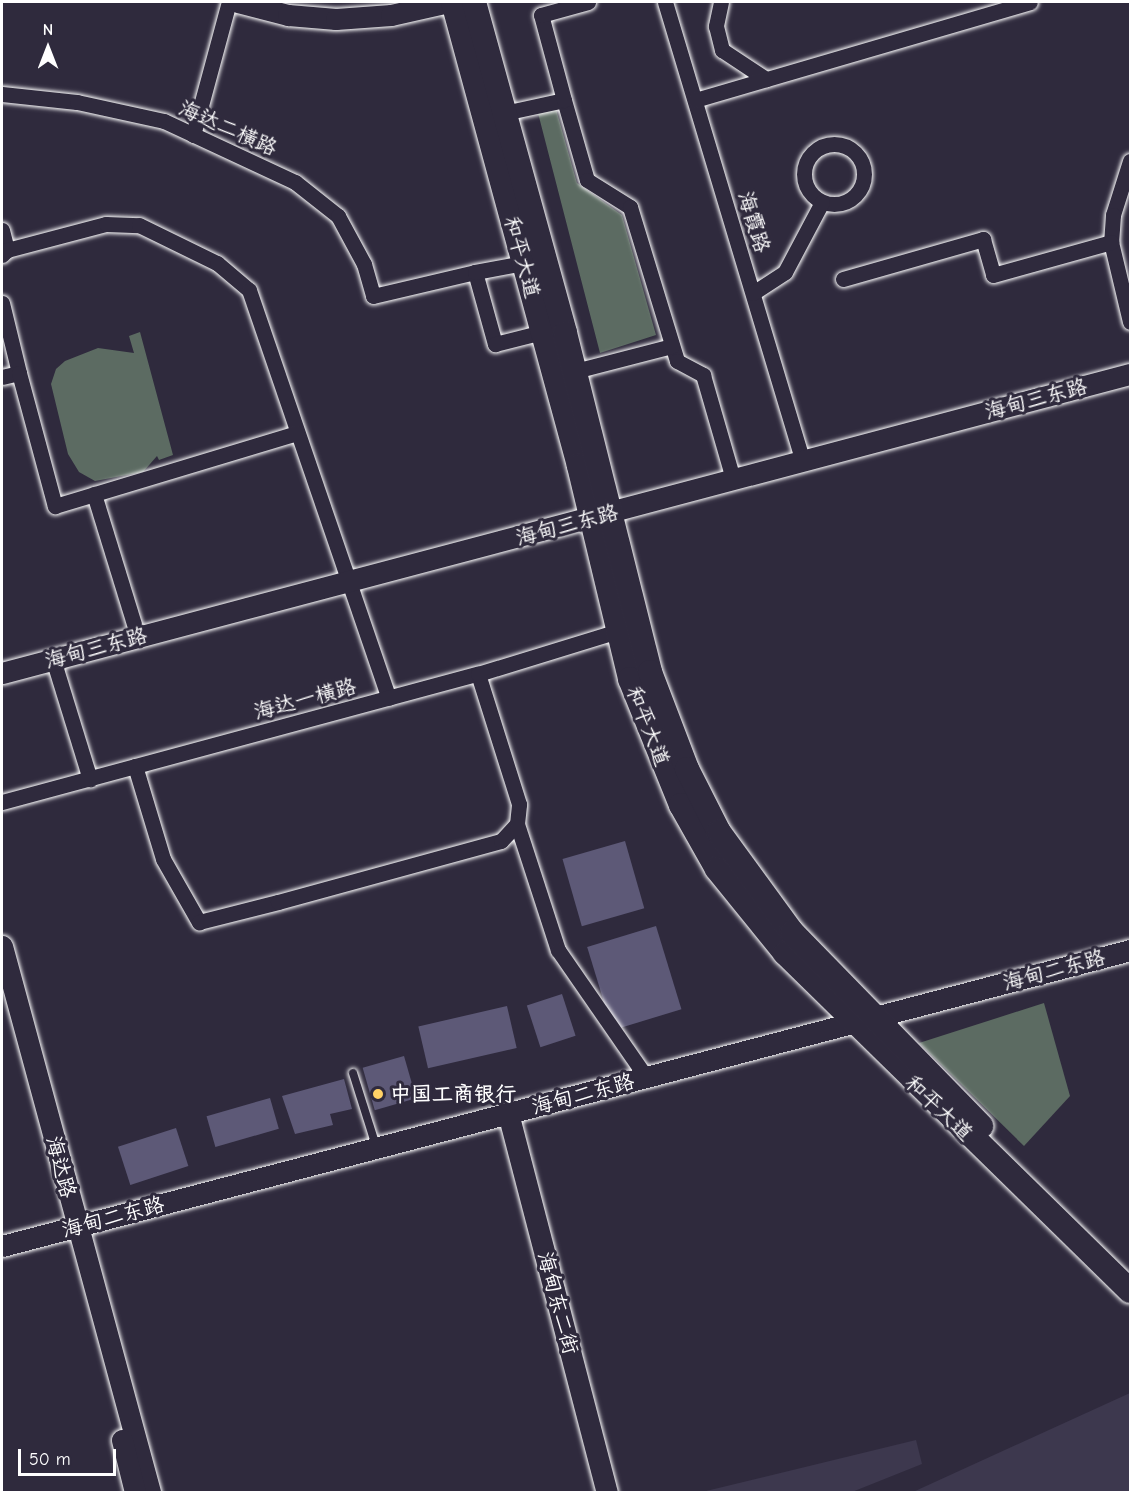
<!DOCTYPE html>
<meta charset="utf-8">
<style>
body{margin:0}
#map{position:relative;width:1132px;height:1494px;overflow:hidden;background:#2f2a3d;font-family:"Comic Neue","LXGW WenKai TC",sans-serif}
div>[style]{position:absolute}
.built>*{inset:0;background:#3d384e}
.green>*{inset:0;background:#5c6b62}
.building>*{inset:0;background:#5d5977;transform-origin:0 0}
.roads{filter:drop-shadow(0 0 2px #fff) drop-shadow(0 0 2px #fff)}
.lane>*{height:8px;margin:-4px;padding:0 4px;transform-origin:4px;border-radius:4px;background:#2f2a3d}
.street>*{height:15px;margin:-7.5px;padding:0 7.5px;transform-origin:7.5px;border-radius:7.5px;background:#2f2a3d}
.street>.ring{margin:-7.5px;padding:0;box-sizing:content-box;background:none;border:15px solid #2f2a3d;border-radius:50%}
.secondary>*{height:21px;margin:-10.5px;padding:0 10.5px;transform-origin:10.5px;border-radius:10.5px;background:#2f2a3d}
.primary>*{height:24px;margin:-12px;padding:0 12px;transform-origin:12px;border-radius:12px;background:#2f2a3d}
.dots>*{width:16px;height:16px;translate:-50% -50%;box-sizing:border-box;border:3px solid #2f2a3d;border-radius:50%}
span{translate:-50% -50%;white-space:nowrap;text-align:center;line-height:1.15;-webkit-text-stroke:6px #2f2a3d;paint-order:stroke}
.street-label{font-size:21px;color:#fff}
.poi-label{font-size:21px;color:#fff;font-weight:700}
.left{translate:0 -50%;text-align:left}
.frame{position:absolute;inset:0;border:3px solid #fff;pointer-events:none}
.north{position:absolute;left:18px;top:18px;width:60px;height:60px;-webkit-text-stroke:4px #2f2a3d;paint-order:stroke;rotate:0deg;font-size:16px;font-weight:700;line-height:24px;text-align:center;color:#fff}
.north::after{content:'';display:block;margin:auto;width:21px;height:27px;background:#fff;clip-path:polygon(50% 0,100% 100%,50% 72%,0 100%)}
.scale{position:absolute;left:18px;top:1449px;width:98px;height:27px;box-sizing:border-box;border:3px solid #fff;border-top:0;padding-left:8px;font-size:18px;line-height:21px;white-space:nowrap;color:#fff;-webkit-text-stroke:4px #2f2a3d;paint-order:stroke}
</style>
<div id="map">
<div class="built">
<i style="clip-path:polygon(1130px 1393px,1130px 1492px,913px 1492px)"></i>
<i style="clip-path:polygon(916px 1440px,922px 1464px,852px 1492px,702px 1492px)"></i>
</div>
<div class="green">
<i style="clip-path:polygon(556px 109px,577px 183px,622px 215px,656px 335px,600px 353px,538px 113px)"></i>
<i style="clip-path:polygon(140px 332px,173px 455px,159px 460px,157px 456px,143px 472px,95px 481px,79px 472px,68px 454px,51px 384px,56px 369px,65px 361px,98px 348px,134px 353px,129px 336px)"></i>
<i style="clip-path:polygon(1044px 1003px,1070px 1096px,1024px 1146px,919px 1043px)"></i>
</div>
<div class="building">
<i style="left:625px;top:841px;width:70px;height:65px;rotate:74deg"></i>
<i style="left:656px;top:926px;width:87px;height:72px;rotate:73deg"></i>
<i style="left:562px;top:994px;width:44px;height:37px;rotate:72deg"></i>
<i style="left:507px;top:1006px;width:43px;height:91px;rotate:77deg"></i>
<i style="left:404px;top:1056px;width:44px;height:43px;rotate:74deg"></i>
<i style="clip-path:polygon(344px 1079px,352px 1109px,330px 1114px,333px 1125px,295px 1134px,282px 1096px)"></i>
<i style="left:270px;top:1098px;width:32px;height:66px;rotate:74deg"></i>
<i style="left:176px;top:1128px;width:40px;height:61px;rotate:72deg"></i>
</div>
<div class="roads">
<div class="lane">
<i style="left:353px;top:1073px;width:77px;rotate:72.5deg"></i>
</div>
<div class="street">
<i style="left:665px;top:2px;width:472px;rotate:73.3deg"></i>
<i style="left:721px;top:2px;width:25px;rotate:102deg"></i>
<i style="left:716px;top:26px;width:25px;rotate:76deg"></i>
<i style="left:722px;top:50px;width:53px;rotate:33.4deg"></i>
<i style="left:2px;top:94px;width:75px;rotate:6.1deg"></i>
<i style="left:77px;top:102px;width:89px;rotate:12.3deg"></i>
<i style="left:164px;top:121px;width:145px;rotate:25deg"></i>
<i style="left:295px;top:182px;width:55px;rotate:38.3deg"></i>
<i style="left:338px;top:216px;width:55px;rotate:61.6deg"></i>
<i style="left:364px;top:264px;width:33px;rotate:74deg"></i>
<i style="left:373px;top:296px;width:105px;rotate:-13.2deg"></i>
<i style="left:475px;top:272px;width:75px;rotate:74.5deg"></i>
<i style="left:495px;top:344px;width:49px;rotate:-14.3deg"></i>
<i style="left:564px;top:100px;width:83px;rotate:74deg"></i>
<i style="left:587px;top:180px;width:51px;rotate:32.1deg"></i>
<i style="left:630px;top:207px;width:161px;rotate:73deg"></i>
<i style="left:677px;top:361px;width:30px;rotate:28deg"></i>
<i style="left:703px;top:375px;width:101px;rotate:73.9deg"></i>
<i style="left:695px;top:100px;width:349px;rotate:-16.3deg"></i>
<i style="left:504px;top:113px;width:61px;rotate:-12.2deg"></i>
<i style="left:564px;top:100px;width:88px;rotate:-105.1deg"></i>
<i style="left:541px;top:15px;width:49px;rotate:-15.5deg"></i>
<i style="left:193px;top:135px;width:138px;rotate:-74.9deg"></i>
<i class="ring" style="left:804px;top:144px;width:45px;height:45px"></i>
<i style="left:1130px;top:161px;width:57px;rotate:107.5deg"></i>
<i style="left:1113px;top:215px;width:27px;rotate:94deg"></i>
<i style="left:1111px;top:242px;width:82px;rotate:76.6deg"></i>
<i style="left:2px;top:230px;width:21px;rotate:76deg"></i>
<i style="left:2px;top:255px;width:7px;rotate:-45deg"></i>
<i style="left:7px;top:250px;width:102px;rotate:-14.7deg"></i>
<i style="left:106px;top:224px;width:33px;rotate:2deg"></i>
<i style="left:139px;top:225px;width:87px;rotate:26deg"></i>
<i style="left:217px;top:263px;width:42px;rotate:40.2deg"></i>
<i style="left:249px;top:290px;width:431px;rotate:71.1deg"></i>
<i style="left:475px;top:272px;width:50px;rotate:-10.4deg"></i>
<i style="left:843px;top:279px;width:146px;rotate:-15.9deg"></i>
<i style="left:983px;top:239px;width:37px;rotate:74deg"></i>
<i style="left:993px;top:275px;width:123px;rotate:-15.6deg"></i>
<i style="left:753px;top:293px;width:38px;rotate:-33deg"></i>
<i style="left:785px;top:272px;width:79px;rotate:-62.1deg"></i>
<i style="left:2px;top:303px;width:72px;rotate:76.3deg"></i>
<i style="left:19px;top:373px;width:17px;rotate:167deg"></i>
<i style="left:575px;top:371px;width:100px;rotate:-14.5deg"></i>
<i style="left:19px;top:373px;width:138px;rotate:74.9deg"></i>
<i style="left:55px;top:506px;width:253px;rotate:-16.8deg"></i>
<i style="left:94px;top:494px;width:136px;rotate:72.9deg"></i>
<i style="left:53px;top:659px;width:126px;rotate:72.9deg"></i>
<i style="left:135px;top:766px;width:97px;rotate:73.2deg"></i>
<i style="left:163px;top:859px;width:73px;rotate:60.3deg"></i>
<i style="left:199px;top:922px;width:81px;rotate:-14.2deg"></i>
<i style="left:278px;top:902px;width:231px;rotate:-15.3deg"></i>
<i style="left:501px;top:841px;width:23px;rotate:-47deg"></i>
<i style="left:517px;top:824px;width:20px;rotate:-84deg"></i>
<i style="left:519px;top:804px;width:136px;rotate:-107.5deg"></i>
<i style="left:2px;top:802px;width:493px;rotate:-15.1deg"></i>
<i style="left:478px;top:674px;width:146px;rotate:-17.1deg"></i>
<i style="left:517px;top:824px;width:133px;rotate:72deg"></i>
<i style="left:558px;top:950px;width:155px;rotate:55.3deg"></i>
</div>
<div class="secondary">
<i style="left:238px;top:2px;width:52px;rotate:14.6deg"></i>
<i style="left:288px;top:15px;width:48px;rotate:4.8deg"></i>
<i style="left:336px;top:19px;width:55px;rotate:-4.2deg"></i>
<i style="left:391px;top:15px;width:58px;rotate:-12.8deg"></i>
<i style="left:2px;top:673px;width:1167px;rotate:-14.85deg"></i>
<i style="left:2px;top:946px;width:566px;rotate:74.83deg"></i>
<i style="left:508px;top:1113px;width:392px;rotate:75.4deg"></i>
<i style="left:2px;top:1246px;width:1166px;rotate:-14.7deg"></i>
<i style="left:122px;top:1440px;width:54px;rotate:76deg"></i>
</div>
<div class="primary">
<i style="left:453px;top:2px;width:481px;rotate:74.8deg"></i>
<i style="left:579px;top:466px;width:219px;rotate:76.5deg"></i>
<i style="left:630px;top:679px;width:136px;rotate:68deg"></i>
<i style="left:681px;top:805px;width:73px;rotate:60.6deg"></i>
<i style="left:717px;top:869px;width:108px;rotate:51deg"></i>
<i style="left:785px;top:953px;width:483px;rotate:44.4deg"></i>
<i style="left:474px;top:2px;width:343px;rotate:74.6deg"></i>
<i style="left:565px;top:333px;width:349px;rotate:75.9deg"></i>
<i style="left:650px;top:672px;width:104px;rotate:69.1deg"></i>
<i style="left:687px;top:769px;width:71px;rotate:63.1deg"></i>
<i style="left:719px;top:832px;width:124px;rotate:53.9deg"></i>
<i style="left:792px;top:932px;width:271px;rotate:45.7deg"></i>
</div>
</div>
<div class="dots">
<i style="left:378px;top:1094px;background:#ffd166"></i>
</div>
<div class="street-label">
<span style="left:228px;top:128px;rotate:24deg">海达二横路</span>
<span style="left:754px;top:222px;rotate:73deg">海霞路</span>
<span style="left:522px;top:257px;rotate:75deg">和平大道</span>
<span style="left:1036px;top:399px;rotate:-15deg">海甸三东路</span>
<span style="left:567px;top:525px;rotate:-15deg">海甸三东路</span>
<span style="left:96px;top:648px;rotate:-15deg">海甸三东路</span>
<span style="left:305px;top:699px;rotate:-15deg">海达一横路</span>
<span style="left:648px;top:726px;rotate:69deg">和平大道</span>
<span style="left:1054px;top:970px;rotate:-15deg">海甸二东路</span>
<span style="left:583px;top:1094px;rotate:-15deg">海甸二东路</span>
<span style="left:939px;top:1108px;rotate:44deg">和平大道</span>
<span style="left:61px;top:1167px;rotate:75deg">海达路</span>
<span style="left:113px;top:1217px;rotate:-15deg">海甸二东路</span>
<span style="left:558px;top:1303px;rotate:75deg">海甸东二街</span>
</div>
<div class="poi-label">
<span class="left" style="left:390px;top:1094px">中国工商银行</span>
</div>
<div class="frame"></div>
<div class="north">N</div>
<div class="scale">50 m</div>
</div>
